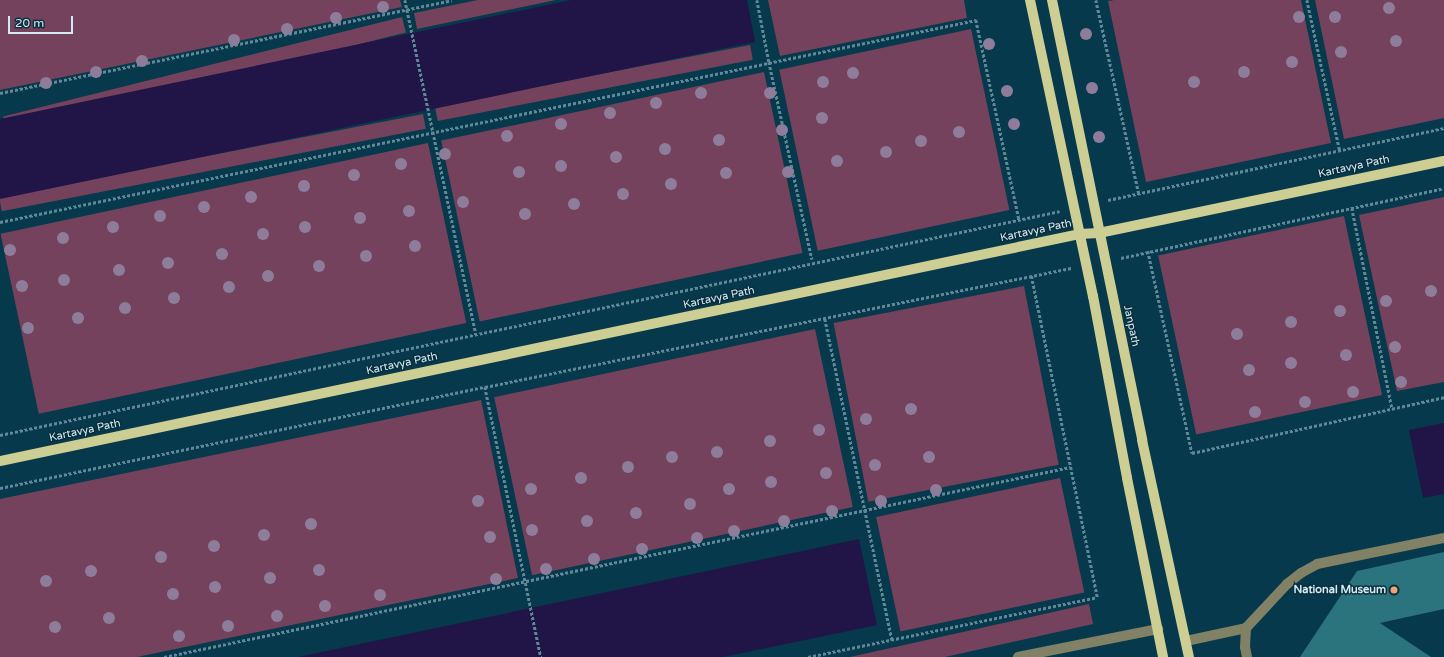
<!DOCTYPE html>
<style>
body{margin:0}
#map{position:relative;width:1444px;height:657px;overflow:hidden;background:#06394c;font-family:"Varela Round",sans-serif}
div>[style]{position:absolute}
.green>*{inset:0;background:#74425c;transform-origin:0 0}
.water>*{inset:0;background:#211548}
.building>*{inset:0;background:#2b737d}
.path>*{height:2.5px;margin-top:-1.25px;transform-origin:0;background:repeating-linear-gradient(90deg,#618898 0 3px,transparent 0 5px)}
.minor>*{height:10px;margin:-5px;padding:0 5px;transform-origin:5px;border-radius:5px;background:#808165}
.major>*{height:10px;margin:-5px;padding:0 5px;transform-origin:5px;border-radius:5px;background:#cdce94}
.trees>*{width:12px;height:12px;margin:-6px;border-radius:50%;background:#8e7d9a}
.dots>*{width:11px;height:11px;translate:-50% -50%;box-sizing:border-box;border:2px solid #092e3c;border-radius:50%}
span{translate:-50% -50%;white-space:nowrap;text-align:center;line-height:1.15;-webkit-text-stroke:3px #092e3c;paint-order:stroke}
.street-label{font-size:11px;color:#d2eaf5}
.poi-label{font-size:11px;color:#d2eaf5;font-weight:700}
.right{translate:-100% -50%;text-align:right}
.scale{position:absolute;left:8px;top:16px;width:65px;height:18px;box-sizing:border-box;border:2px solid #d2eaf5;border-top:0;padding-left:5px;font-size:12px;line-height:14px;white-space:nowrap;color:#d2eaf5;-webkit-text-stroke:3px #092e3c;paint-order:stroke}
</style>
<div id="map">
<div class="green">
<i style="clip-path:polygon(0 0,400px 0,402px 7px,0 90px)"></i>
<i style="clip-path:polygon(478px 0,556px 0,417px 29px,414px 13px)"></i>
<i style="clip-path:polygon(768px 0,964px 0,967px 18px,780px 56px)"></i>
<i style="clip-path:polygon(1114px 0,1301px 0,1331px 143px,1146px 182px,1108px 1px)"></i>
<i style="clip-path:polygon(1315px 0,1444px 0,1444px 118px,1344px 139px)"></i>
<i style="left:402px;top:17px;width:16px;height:411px;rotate:76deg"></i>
<i style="left:971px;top:29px;width:185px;height:196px;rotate:78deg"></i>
<i style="left:750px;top:45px;width:15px;height:321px;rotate:79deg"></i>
<i style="left:764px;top:72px;width:185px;height:330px;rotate:78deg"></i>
<i style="left:423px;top:114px;width:15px;height:432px;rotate:79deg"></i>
<i style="left:428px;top:143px;width:184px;height:437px;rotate:78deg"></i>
<i style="clip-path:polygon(1444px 197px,1444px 382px,1397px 391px,1359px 215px)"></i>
<i style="left:1344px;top:216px;width:183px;height:190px;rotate:78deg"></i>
<i style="left:1024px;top:286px;width:182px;height:194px;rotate:79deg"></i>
<i style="left:815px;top:329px;width:182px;height:328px;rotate:78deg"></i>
<i style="clip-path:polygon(481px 400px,518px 578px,137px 657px,0 657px,0 499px)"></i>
<i style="left:1060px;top:478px;width:117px;height:188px;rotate:78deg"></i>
<i style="clip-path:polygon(1089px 604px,1093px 624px,945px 657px,850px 657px)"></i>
</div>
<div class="water">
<i style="clip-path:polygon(571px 0,747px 0,755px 42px,0 199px,0 119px)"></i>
<i style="clip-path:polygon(1444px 423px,1444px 494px,1423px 498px,1409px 430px)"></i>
<i style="clip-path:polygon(859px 539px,877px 625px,723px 657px,298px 657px)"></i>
</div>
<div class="building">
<i style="clip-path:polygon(1444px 552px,1444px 609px,1380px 623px,1431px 657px,1300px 657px,1357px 571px)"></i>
</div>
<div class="path">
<i style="left:405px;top:0;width:341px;rotate:78deg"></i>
<i style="left:757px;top:0;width:63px;rotate:79deg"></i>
<i style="left:769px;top:62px;width:202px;rotate:77.7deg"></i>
<i style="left:1096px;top:0;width:199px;rotate:77.5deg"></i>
<i style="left:1307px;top:0;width:155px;rotate:77.7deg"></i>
<i style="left:0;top:93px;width:461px;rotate:-11.6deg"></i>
<i style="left:1108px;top:200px;width:344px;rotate:-12.1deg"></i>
<i style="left:1352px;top:208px;width:205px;rotate:78.7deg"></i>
<i style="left:0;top:222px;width:997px;rotate:-11.69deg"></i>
<i style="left:976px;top:20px;width:204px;rotate:77.8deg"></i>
<i style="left:1148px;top:251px;width:207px;rotate:77.7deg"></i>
<i style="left:1192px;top:453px;width:258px;rotate:-12.5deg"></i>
<i style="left:1121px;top:258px;width:330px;rotate:-12.2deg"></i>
<i style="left:825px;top:319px;width:328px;rotate:78.2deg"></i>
<i style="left:485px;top:387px;width:276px;rotate:78.3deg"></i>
<i style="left:0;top:435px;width:1083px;rotate:-11.93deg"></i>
<i style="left:0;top:488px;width:495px;rotate:-11.8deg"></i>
<i style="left:485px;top:387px;width:598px;rotate:-11.48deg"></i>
<i style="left:164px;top:657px;width:926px;rotate:-11.84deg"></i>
<i style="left:808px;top:657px;width:295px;rotate:-11.7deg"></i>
<i style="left:1097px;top:597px;width:329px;rotate:-101.6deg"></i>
</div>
<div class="minor">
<i style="left:1186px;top:641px;width:61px;rotate:-12.2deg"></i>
<i style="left:1018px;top:657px;width:143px;rotate:-11.3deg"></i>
<i style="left:1247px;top:657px;width:10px;rotate:-101deg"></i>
<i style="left:1245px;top:647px;width:19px;rotate:-87deg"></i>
<i style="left:1246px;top:628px;width:60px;rotate:-47deg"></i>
<i style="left:1287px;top:584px;width:18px;rotate:-38deg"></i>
<i style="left:1301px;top:573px;width:18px;rotate:-29deg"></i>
<i style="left:1317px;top:564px;width:130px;rotate:-11.6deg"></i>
</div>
<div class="major">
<i style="left:1030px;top:0;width:303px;rotate:78deg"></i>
<i style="left:1093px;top:296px;width:185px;rotate:79.4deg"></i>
<i style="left:1127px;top:478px;width:183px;rotate:78.6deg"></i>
<i style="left:1052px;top:0;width:449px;rotate:78.4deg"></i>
<i style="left:1142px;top:440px;width:222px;rotate:77.8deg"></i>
<i style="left:0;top:461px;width:1104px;rotate:-11.87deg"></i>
<i style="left:1080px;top:234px;width:19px;rotate:-3deg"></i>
<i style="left:1099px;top:233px;width:352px;rotate:-11.8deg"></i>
</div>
<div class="trees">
<i style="left:383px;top:7px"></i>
<i style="left:1389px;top:8px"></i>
<i style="left:1299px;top:17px"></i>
<i style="left:1335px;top:17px"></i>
<i style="left:336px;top:18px"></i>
<i style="left:287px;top:29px"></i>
<i style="left:1086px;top:34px"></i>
<i style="left:234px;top:40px"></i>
<i style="left:1396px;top:41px"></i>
<i style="left:989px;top:44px"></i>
<i style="left:1341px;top:52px"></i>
<i style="left:142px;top:61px"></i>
<i style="left:1292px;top:62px"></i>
<i style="left:96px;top:72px"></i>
<i style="left:1244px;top:72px"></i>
<i style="left:853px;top:73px"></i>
<i style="left:823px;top:82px"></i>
<i style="left:1194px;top:82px"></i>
<i style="left:46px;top:83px"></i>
<i style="left:1092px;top:88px"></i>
<i style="left:1007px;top:91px"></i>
<i style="left:701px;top:93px"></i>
<i style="left:770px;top:93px"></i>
<i style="left:656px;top:103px"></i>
<i style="left:610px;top:113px"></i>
<i style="left:822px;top:118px"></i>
<i style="left:561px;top:124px"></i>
<i style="left:1014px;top:124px"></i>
<i style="left:782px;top:130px"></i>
<i style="left:959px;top:132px"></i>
<i style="left:507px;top:136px"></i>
<i style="left:1099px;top:137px"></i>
<i style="left:719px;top:140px"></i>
<i style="left:921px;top:141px"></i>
<i style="left:665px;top:149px"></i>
<i style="left:886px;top:152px"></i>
<i style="left:445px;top:154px"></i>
<i style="left:616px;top:157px"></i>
<i style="left:837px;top:161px"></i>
<i style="left:401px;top:164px"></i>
<i style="left:561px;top:166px"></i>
<i style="left:519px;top:172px"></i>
<i style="left:788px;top:172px"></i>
<i style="left:726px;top:173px"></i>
<i style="left:354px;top:175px"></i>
<i style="left:671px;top:184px"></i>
<i style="left:304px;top:186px"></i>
<i style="left:623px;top:194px"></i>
<i style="left:251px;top:197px"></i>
<i style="left:463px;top:202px"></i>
<i style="left:574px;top:204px"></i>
<i style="left:204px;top:207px"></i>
<i style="left:409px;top:211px"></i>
<i style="left:525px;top:214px"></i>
<i style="left:160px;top:216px"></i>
<i style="left:360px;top:218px"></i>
<i style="left:113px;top:227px"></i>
<i style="left:305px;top:227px"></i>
<i style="left:263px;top:234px"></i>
<i style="left:63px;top:238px"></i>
<i style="left:415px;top:246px"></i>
<i style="left:10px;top:250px"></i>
<i style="left:222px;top:254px"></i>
<i style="left:366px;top:256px"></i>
<i style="left:168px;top:263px"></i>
<i style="left:319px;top:266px"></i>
<i style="left:119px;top:270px"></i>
<i style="left:268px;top:276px"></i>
<i style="left:64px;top:280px"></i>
<i style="left:22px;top:286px"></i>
<i style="left:229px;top:287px"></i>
<i style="left:1431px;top:291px"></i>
<i style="left:174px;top:298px"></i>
<i style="left:1386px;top:301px"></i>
<i style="left:125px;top:308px"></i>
<i style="left:1340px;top:311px"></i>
<i style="left:78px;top:318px"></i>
<i style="left:1291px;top:322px"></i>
<i style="left:28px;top:328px"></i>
<i style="left:1237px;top:334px"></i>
<i style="left:1395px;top:347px"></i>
<i style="left:1346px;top:355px"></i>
<i style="left:1291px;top:363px"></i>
<i style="left:1249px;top:370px"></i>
<i style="left:1401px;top:382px"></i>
<i style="left:1353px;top:392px"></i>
<i style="left:1305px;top:402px"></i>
<i style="left:911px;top:409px"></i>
<i style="left:1255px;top:412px"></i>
<i style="left:866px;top:419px"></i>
<i style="left:819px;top:430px"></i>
<i style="left:770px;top:441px"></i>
<i style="left:717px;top:452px"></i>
<i style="left:672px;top:457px"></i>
<i style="left:929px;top:457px"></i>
<i style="left:875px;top:465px"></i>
<i style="left:628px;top:467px"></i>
<i style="left:826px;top:473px"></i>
<i style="left:581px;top:478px"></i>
<i style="left:771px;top:482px"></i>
<i style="left:531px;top:489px"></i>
<i style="left:729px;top:489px"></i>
<i style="left:936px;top:490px"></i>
<i style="left:478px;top:501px"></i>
<i style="left:881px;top:501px"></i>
<i style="left:690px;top:504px"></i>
<i style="left:832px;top:511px"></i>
<i style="left:636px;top:513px"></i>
<i style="left:587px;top:521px"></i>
<i style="left:784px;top:521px"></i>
<i style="left:311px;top:524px"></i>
<i style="left:532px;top:530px"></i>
<i style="left:734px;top:531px"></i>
<i style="left:264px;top:535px"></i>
<i style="left:490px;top:537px"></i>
<i style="left:697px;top:538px"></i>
<i style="left:214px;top:546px"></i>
<i style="left:642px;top:549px"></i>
<i style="left:161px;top:557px"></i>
<i style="left:594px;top:559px"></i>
<i style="left:546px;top:569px"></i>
<i style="left:319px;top:570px"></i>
<i style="left:91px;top:571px"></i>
<i style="left:270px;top:578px"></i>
<i style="left:496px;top:579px"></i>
<i style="left:46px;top:581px"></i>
<i style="left:215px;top:587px"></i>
<i style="left:173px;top:594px"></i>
<i style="left:380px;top:595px"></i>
<i style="left:325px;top:606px"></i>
<i style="left:277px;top:616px"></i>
<i style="left:109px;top:618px"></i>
<i style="left:228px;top:626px"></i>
<i style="left:55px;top:627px"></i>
<i style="left:179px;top:636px"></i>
</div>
<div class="dots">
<i style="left:1394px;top:590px;background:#f0a279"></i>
</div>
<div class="street-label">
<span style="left:1354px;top:167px;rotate:-12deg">Kartavya Path</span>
<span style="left:1036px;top:231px;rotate:-12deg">Kartavya Path</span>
<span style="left:719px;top:298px;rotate:-12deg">Kartavya Path</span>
<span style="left:1131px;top:326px;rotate:78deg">Janpath</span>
<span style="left:402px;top:364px;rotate:-12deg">Kartavya Path</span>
<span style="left:85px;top:431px;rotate:-12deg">Kartavya Path</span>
</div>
<div class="poi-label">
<span class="right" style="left:1386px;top:590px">National Museum</span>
</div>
<div class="scale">20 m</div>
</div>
